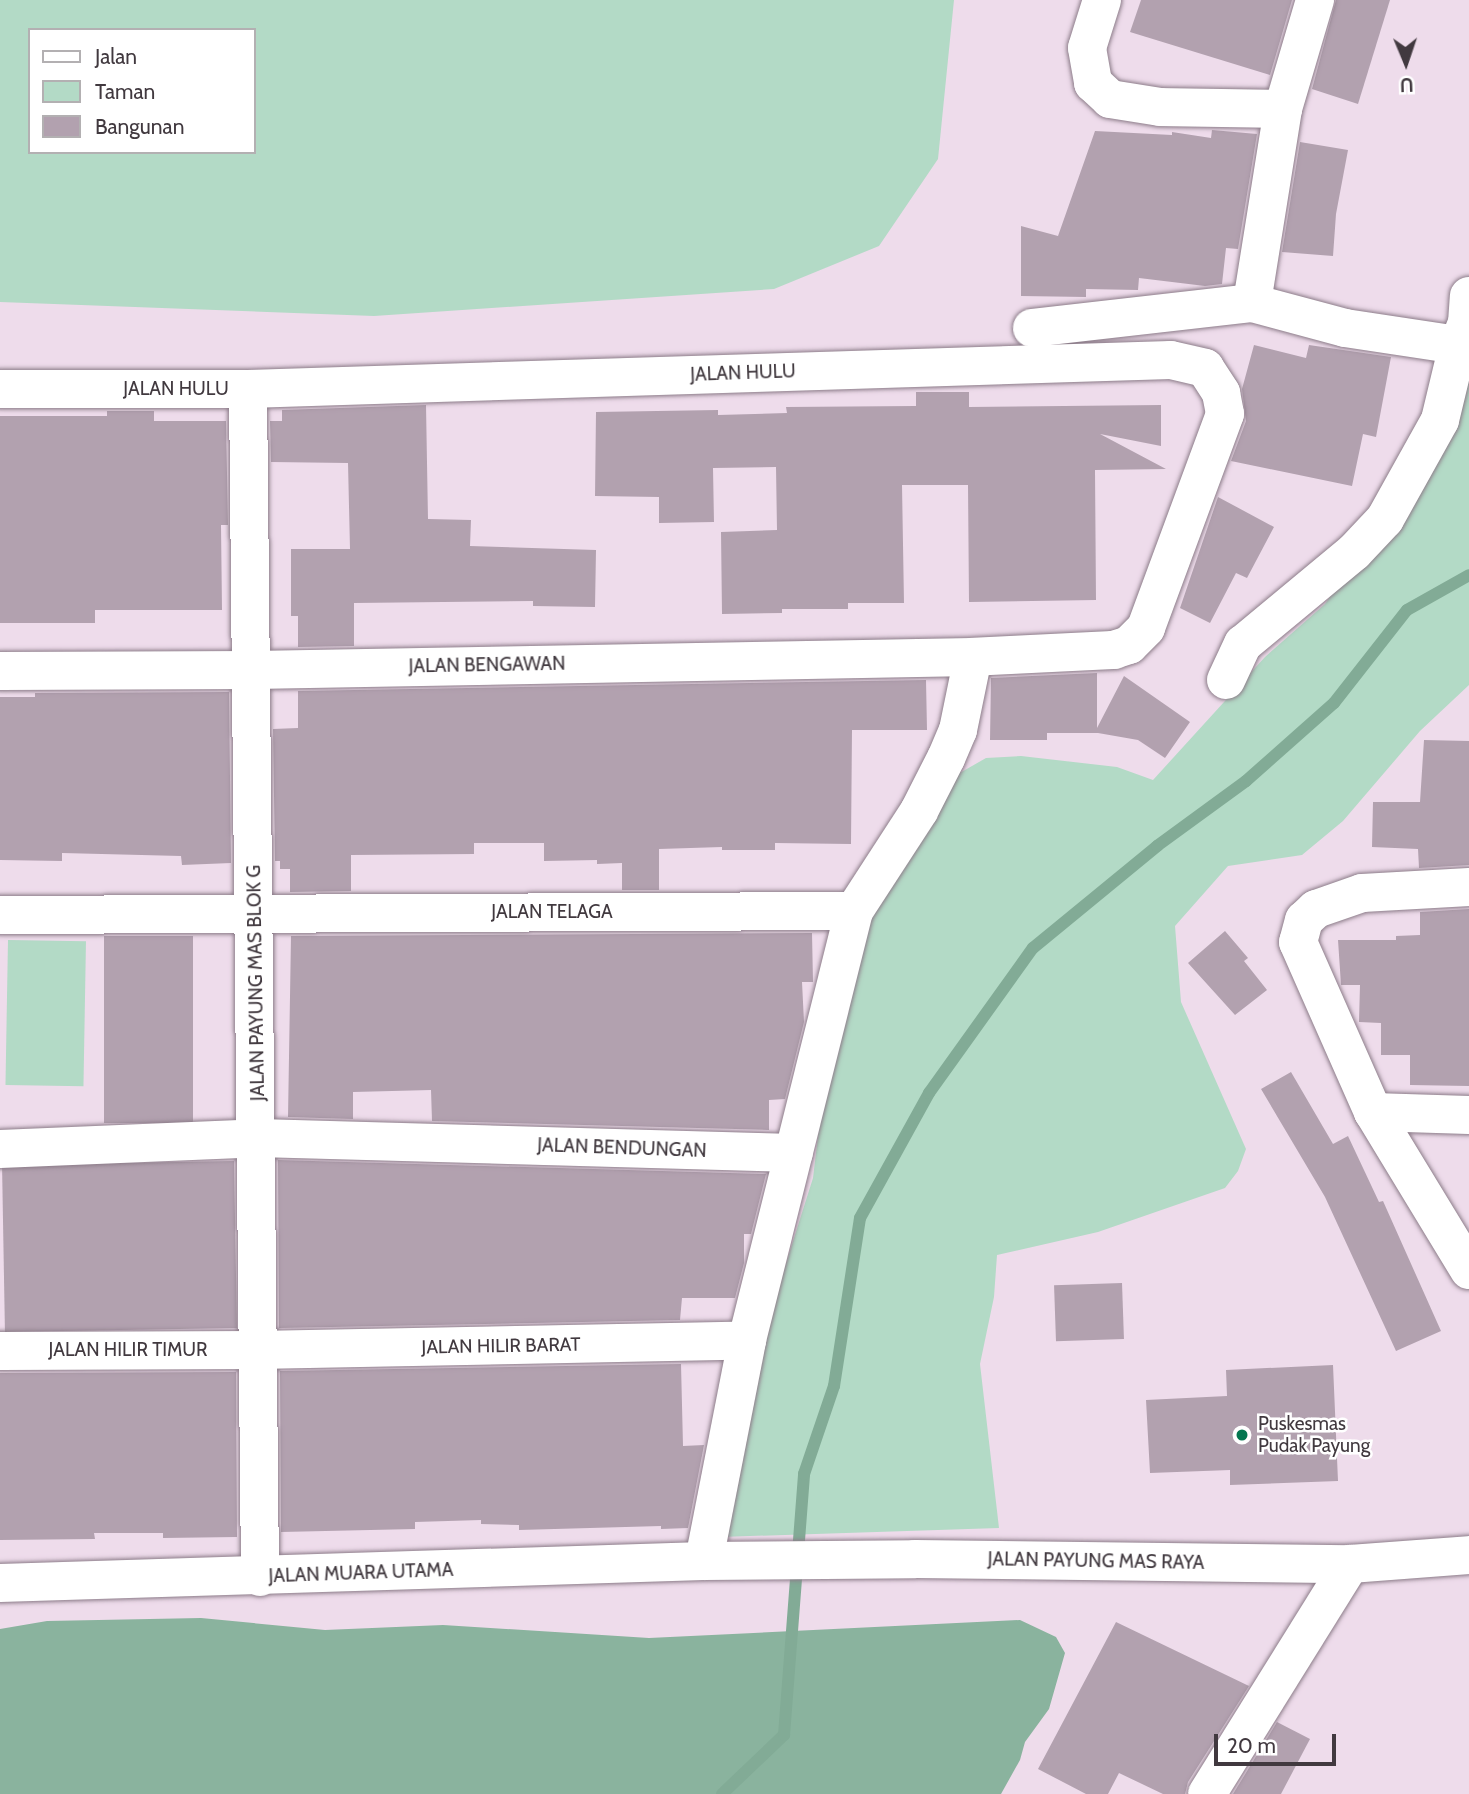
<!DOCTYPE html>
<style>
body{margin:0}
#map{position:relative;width:1469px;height:1794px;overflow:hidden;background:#eedceb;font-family:Cabin,sans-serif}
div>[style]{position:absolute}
.green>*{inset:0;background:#b3dac6;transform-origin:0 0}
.forest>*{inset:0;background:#8ab39e}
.stream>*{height:12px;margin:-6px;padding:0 6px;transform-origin:6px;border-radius:6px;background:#82ab96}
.building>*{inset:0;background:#b2a1af;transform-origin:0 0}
.roads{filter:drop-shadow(0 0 2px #8c7c89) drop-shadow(0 0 2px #8c7c89)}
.minor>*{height:38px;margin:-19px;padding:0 19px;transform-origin:19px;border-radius:19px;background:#fff}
.dots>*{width:19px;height:19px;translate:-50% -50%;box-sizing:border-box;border:4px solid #fff;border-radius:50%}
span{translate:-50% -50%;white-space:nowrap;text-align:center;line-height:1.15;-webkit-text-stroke:5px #fff;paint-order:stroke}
.street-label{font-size:19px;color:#41393f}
.poi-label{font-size:19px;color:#41393f}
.left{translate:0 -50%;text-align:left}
.legend{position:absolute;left:28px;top:28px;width:228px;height:126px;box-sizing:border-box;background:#fff;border:2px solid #b3b0b2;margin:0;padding:9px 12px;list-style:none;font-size:21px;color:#41393f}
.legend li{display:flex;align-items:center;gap:14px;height:35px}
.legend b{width:35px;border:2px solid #b3b0b2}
.north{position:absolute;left:1371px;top:28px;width:70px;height:70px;-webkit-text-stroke:5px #fff;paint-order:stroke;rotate:178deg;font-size:19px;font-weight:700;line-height:28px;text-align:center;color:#41393f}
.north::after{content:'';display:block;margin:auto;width:24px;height:32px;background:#41393f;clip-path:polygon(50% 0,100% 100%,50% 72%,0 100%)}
.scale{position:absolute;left:1214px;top:1734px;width:122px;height:32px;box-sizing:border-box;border:4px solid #41393f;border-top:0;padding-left:9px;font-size:21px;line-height:24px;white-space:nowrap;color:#41393f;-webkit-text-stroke:5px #fff;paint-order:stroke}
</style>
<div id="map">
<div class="green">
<i style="clip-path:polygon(evenodd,0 0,954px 0,938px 159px,879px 246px,774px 289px,374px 316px,0 302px,0 0,30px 30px,254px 30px,254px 152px,30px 152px,30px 30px)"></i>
<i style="clip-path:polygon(1469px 335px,1469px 685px,1420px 731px,1343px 821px,1302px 855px,1228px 866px,1175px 926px,1181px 1002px,1246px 1149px,1238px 1171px,1225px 1188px,1098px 1232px,997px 1255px,994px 1297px,980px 1364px,999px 1528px,721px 1537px,758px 1352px,813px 1178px,824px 1085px,870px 906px,958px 774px,986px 758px,1021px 756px,1117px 767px,1153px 780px,1265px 657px,1325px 604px,1370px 538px)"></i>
<i style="left:8px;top:940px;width:78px;height:145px;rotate:1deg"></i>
</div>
<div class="forest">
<i style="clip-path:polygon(201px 1618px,325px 1630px,443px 1625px,649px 1638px,1020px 1620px,1056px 1637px,1065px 1653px,1049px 1709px,1025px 1742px,1020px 1760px,1001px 1794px,0 1794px,0 1629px,47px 1621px)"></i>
</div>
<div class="stream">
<i style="left:722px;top:1794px;width:86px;rotate:-43.6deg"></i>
<i style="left:784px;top:1735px;width:262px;rotate:-85.6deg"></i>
<i style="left:804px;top:1474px;width:93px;rotate:-71.2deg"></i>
<i style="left:834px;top:1386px;width:170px;rotate:-81.2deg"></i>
<i style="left:860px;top:1218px;width:143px;rotate:-61.1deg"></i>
<i style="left:929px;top:1093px;width:178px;rotate:-54.4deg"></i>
<i style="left:1033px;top:948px;width:161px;rotate:-39.4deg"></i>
<i style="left:1157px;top:846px;width:110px;rotate:-36.1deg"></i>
<i style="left:1246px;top:781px;width:118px;rotate:-41.6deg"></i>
<i style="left:1334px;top:703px;width:118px;rotate:-51.9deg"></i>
<i style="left:1407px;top:610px;width:71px;rotate:-29.4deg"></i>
</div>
<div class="building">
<i style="clip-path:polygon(1141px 0,1292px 0,1270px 75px,1130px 32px)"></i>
<i style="clip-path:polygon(1336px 0,1390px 0,1358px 104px,1312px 89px)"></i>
<i style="clip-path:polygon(1212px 130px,1257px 134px,1238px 249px,1226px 248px,1222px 284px,1205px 286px,1139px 278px,1138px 290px,1086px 289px,1086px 297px,1021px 296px,1021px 226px,1058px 236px,1095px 131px,1172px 135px,1172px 132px,1211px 138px)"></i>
<i style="clip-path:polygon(1300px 142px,1348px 150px,1336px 214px,1333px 256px,1282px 252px)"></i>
<i style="clip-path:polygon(1254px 345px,1306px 358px,1309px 345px,1391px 357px,1376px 437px,1363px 434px,1352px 486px,1231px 461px,1246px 421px,1242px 389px)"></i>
<i style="clip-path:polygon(916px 392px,969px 392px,969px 407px,1161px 405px,1161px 446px,1100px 434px,1166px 469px,1095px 470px,1096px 600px,969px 602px,968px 485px,902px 485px,904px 603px,848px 603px,848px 609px,782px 609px,782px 613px,722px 614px,721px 532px,777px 530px,776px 467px,713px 468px,714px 522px,659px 523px,659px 497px,595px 496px,596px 412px,718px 410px,718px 415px,787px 413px,786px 407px,916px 406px)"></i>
<i style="clip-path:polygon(426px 405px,428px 519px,471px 520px,470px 546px,596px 550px,595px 607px,533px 606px,533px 601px,354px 603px,354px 646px,298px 647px,298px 616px,291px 616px,291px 549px,350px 549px,348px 463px,271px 462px,270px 421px,282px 421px,282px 410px)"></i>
<i style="clip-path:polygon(107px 411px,154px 411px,154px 421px,226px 421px,228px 525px,221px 525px,222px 610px,95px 610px,95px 623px,0 623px,0 416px,107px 416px)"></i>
<i style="clip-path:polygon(1218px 497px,1274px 527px,1247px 578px,1236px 573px,1210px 623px,1180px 608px)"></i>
<i style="clip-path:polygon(1097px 673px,1097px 728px,1124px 676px,1190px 722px,1165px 758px,1138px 740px,1098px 733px,1047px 733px,1047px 740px,990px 740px,991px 678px)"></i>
<i style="clip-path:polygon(926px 680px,927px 730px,852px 730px,851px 844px,775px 843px,775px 850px,722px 850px,722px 847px,659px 849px,659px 890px,622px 890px,622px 863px,597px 864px,597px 860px,544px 861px,544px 843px,474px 843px,474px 854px,351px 855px,351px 891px,290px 892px,290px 869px,280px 869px,280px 861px,275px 861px,273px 729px,298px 728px,298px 691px)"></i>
<i style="clip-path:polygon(229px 692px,231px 863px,182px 865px,181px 856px,62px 853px,62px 861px,0 860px,0 697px,35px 697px,35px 693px)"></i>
<i style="clip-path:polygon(1424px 740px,1469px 741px,1469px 865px,1419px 868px,1418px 849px,1372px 847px,1373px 802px,1420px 802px)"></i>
<i style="clip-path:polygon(1469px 909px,1469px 1086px,1410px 1085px,1410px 1055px,1381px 1055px,1381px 1023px,1359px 1022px,1360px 985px,1341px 985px,1338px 940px,1396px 940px,1396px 936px,1420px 935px,1420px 912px)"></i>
<i style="clip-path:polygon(1225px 931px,1248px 958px,1244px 961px,1267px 990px,1235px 1015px,1188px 963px)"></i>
<i style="clip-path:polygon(812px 933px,813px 982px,802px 982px,804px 1022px,785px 1099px,769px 1100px,769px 1130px,432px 1121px,431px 1090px,353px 1092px,353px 1119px,288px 1117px,291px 936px)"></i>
<i style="left:104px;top:936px;width:89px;height:187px"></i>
<i style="clip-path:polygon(1291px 1072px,1333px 1144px,1348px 1136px,1379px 1202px,1383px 1201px,1441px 1331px,1396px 1351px,1325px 1197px,1261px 1089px)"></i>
<i style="clip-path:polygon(278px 1160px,766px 1174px,751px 1234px,744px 1234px,744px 1263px,735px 1298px,682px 1298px,680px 1320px,279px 1328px)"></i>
<i style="left:234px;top:1161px;width:167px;height:232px;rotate:89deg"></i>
<i style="left:1122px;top:1283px;width:56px;height:68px;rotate:88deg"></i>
<i style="clip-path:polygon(681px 1364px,683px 1446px,704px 1445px,688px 1528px,661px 1529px,661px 1526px,519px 1530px,519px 1525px,481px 1524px,481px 1520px,415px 1522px,415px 1529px,281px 1532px,280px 1371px)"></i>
<i style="clip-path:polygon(1333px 1365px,1338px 1481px,1230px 1485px,1230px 1470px,1150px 1473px,1146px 1400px,1227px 1396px,1226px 1370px)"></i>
<i style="clip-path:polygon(236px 1372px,237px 1537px,163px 1538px,163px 1533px,94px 1533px,95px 1539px,0 1540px,0 1373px)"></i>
<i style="clip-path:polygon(1116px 1622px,1249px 1686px,1188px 1782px,1185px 1794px,1163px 1794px,1119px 1773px,1108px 1794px,1086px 1794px,1038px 1769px)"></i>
<i style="clip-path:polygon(1277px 1722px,1310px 1739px,1281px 1794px,1233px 1794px)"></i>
</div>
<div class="roads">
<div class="minor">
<i style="left:1102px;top:0;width:50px;rotate:107.4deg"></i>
<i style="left:1087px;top:48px;width:36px;rotate:80deg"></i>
<i style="left:1093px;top:83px;width:23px;rotate:43deg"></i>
<i style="left:1110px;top:99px;width:51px;rotate:9.1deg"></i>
<i style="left:1160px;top:107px;width:123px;rotate:0.9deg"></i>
<i style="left:1315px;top:0;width:114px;rotate:106.4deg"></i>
<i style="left:1283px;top:109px;width:196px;rotate:99.1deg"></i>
<i style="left:1252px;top:303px;width:96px;rotate:15deg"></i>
<i style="left:1345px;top:328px;width:114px;rotate:8.6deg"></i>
<i style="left:1458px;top:345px;width:24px;rotate:-68deg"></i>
<i style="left:1467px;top:323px;width:27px;rotate:-86deg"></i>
<i style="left:1032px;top:328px;width:221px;rotate:-6.5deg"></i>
<i style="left:0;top:389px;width:248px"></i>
<i style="left:248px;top:389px;width:923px;rotate:-1.8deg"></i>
<i style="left:1171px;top:360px;width:35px;rotate:13deg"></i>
<i style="left:1205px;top:368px;width:30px;rotate:57deg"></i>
<i style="left:1221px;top:393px;width:21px;rotate:79deg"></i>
<i style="left:1225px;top:414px;width:228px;rotate:110.3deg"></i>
<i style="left:1146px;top:628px;width:24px;rotate:135deg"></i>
<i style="left:1129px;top:645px;width:16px;rotate:162deg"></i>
<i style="left:1114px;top:650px;width:141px;rotate:177.2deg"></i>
<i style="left:248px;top:389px;width:1188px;rotate:89.42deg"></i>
<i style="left:0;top:671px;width:253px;rotate:-0.2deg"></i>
<i style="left:253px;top:670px;width:720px;rotate:-1.03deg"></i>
<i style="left:973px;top:657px;width:75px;rotate:101.6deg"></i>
<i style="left:958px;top:730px;width:30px;rotate:113deg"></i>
<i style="left:946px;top:758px;width:59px;rotate:117deg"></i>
<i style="left:919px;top:811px;width:119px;rotate:123deg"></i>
<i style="left:854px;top:911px;width:443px;rotate:104deg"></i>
<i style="left:747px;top:1341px;width:224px;rotate:101.1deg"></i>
<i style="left:1226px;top:680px;width:40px;rotate:-65deg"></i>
<i style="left:1243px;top:644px;width:144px;rotate:-39.7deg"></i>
<i style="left:1354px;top:552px;width:45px;rotate:-46.8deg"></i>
<i style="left:1385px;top:519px;width:113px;rotate:-60.9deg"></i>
<i style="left:1440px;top:420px;width:77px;rotate:-76.5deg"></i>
<i style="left:1469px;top:887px;width:107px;rotate:176.8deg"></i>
<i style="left:1362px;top:893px;width:49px;rotate:160.8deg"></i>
<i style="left:1316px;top:909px;width:16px;rotate:137deg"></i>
<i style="left:1304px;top:920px;width:23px;rotate:105deg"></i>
<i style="left:1298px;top:942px;width:186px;rotate:66.2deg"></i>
<i style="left:1373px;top:1112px;width:185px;rotate:58.7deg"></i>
<i style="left:0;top:915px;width:854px;rotate:-0.27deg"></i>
<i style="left:1373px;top:1112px;width:96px;rotate:1.8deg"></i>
<i style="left:0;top:1149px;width:258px;rotate:-2.4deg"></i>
<i style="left:258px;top:1138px;width:536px;rotate:1.6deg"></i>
<i style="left:0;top:1351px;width:256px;rotate:-0.2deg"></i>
<i style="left:256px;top:1350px;width:491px;rotate:-1.1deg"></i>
<i style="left:0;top:1583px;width:704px;rotate:-1.79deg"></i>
<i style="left:704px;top:1561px;width:211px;rotate:-0.5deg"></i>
<i style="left:915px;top:1559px;width:435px;rotate:0.7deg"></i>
<i style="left:1350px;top:1564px;width:119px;rotate:-4.3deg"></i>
<i style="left:1207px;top:1794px;width:271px;rotate:-58.1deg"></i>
</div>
</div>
<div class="dots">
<i style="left:1242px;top:1435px;background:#047650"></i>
</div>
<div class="street-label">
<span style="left:743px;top:373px;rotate:-2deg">JALAN HULU</span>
<span style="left:176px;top:389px">JALAN HULU</span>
<span style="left:487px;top:665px;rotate:-1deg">JALAN BENGAWAN</span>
<span style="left:552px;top:912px">JALAN TELAGA</span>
<span style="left:256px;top:983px;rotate:-91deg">JALAN PAYUNG MAS BLOK G</span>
<span style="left:622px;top:1148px;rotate:2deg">JALAN BENDUNGAN</span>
<span style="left:501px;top:1346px;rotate:-1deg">JALAN HILIR BARAT</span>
<span style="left:128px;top:1350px">JALAN HILIR TIMUR</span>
<span style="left:1096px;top:1561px;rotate:1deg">JALAN PAYUNG MAS RAYA</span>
<span style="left:361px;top:1573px;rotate:-2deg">JALAN MUARA UTAMA</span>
</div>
<div class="poi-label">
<span class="left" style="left:1258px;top:1435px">Puskesmas<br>Pudak Payung</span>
</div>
<ul class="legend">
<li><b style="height:9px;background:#fff"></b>Jalan</li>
<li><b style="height:19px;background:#b3dac6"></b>Taman</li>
<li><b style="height:19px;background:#b2a1af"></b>Bangunan</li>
</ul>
<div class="north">U</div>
<div class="scale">20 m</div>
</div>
